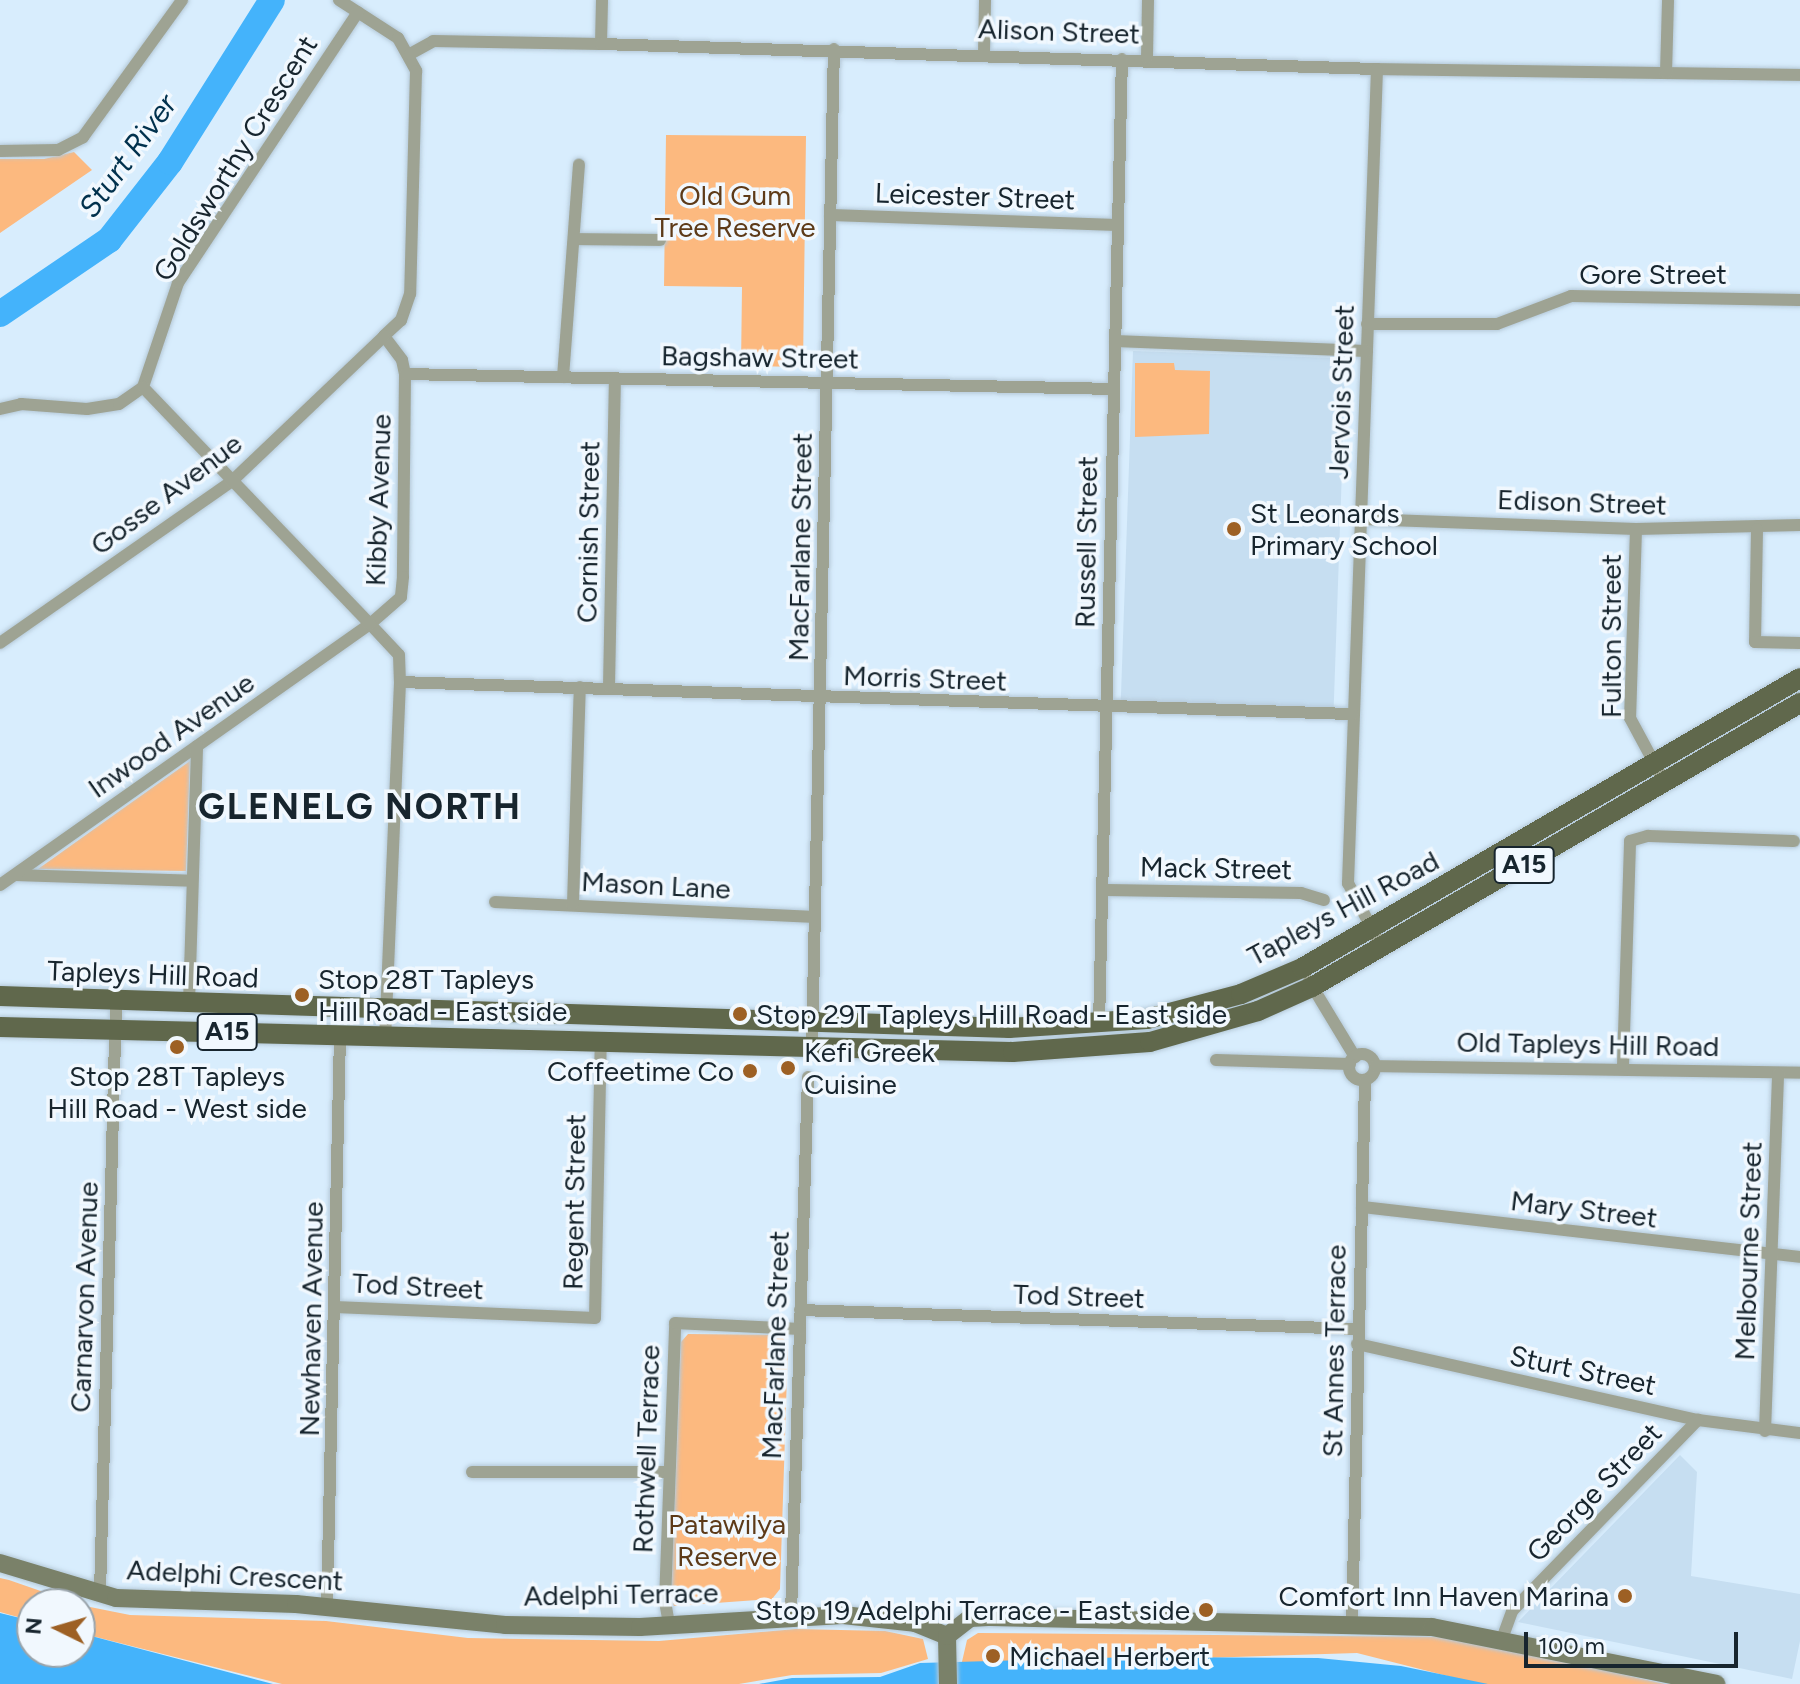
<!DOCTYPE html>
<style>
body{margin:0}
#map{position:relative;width:1800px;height:1684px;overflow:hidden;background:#d8edfd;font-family:Figtree,sans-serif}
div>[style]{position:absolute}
.built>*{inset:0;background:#c6def1;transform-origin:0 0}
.green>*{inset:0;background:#fcb97f}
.water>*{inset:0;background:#44b3fb}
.river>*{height:26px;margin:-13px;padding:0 13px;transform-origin:13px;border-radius:13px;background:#44b3fb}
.roads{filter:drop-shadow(0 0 2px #b5c9d8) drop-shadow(0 0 2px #b5c9d8)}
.street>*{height:12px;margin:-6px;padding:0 6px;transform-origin:6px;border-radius:6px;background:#9ea393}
.street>.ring{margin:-6px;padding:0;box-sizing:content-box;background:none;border:12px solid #9ea393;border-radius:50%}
.secondary>*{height:18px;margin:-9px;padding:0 9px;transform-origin:9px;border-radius:9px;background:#7a8169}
.primary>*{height:20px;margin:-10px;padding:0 10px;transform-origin:10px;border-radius:10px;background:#60684c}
.dots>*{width:22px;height:22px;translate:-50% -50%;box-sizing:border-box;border:4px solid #f1f8fe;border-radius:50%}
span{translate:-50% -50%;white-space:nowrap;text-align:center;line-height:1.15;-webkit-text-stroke:7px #f1f8fe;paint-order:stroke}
.shield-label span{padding:2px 6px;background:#f1f8fe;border:2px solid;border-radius:6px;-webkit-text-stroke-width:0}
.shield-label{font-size:26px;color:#17252e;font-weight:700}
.street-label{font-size:28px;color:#17252e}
.park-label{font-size:28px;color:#5d3a18}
.poi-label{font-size:28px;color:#17252e}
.left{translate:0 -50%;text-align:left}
.right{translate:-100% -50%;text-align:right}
.water-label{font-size:30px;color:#01314d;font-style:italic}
.district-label{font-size:36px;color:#17252e;font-weight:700;letter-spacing:2px}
.north{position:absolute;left:16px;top:1588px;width:80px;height:80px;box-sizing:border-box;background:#f1f8fe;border:2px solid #9aa4ab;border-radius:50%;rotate:275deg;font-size:22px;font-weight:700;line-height:32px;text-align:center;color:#17252e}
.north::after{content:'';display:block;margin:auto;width:28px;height:36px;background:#9d6024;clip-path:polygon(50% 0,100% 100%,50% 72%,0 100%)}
.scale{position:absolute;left:1524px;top:1632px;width:214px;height:36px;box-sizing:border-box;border:4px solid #17252e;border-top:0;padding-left:10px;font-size:24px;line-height:28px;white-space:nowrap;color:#17252e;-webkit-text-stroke:6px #f1f8fe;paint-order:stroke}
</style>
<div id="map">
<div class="built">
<i style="left:1133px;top:351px;width:213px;height:350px;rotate:2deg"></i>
<i style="clip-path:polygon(1680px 1455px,1697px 1472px,1691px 1576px,1800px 1594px,1800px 1641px,1792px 1679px,1518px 1622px)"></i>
</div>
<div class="green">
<i style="clip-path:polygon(666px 135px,806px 136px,803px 367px,741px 366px,742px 287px,664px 286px)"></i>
<i style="clip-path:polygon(74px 152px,92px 170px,0 233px,0 159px,44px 159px)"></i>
<i style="clip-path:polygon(1135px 363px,1174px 363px,1175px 370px,1210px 371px,1209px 434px,1135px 437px)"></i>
<i style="clip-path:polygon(190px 761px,186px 871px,38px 869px,118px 812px)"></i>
<i style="clip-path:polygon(688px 1334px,781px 1335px,788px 1345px,780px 1589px,772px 1599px,674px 1606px,671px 1600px,681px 1342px)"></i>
<i style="clip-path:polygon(0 1578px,9px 1580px,78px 1604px,32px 1604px,32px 1621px,0 1612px)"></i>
<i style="clip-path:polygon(80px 1605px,130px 1615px,326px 1621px,468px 1638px,659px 1641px,796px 1629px,885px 1631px,923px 1639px,928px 1659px,881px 1673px,792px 1675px,739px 1684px,282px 1684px,80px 1633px)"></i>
<i style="clip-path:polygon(978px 1633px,1457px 1637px,1665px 1684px,1479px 1684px,1357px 1653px,961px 1666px,967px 1640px)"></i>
</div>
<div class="water">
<i style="clip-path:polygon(0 1613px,32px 1621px,32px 1652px,80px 1652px,80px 1633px,273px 1684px,0 1684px)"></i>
<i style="clip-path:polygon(1134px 1657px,1318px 1658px,1401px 1666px,1488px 1684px,759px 1684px,792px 1678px,880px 1677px,920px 1663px)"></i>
</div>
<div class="river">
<i style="left:0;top:314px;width:132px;rotate:-34.2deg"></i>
<i style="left:109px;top:240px;width:99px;rotate:-52deg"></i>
<i style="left:170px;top:162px;width:191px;rotate:-57.8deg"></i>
</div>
<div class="roads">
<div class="street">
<i style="left:339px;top:0;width:70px;rotate:32.8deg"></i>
<i style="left:398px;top:38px;width:38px;rotate:61deg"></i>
<i style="left:416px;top:71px;width:223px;rotate:91.5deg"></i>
<i style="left:410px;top:294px;width:28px;rotate:109deg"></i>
<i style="left:401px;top:320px;width:23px;rotate:137deg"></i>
<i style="left:384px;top:336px;width:30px;rotate:53deg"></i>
<i style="left:402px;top:360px;width:14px;rotate:78deg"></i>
<i style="left:405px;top:374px;width:203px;rotate:90.6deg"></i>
<i style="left:403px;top:577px;width:20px;rotate:96deg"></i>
<i style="left:401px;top:597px;width:41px;rotate:138.9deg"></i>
<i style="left:370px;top:624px;width:42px;rotate:46.9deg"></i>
<i style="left:399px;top:655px;width:27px;rotate:88deg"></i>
<i style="left:400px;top:682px;width:352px;rotate:92.4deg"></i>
<i style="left:601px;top:44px;width:44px;rotate:-88.7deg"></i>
<i style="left:984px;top:53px;width:53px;rotate:-88.9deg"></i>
<i style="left:410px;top:54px;width:26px;rotate:-29deg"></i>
<i style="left:433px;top:41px;width:168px;rotate:1deg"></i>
<i style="left:601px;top:44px;width:776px;rotate:1.85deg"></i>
<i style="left:1377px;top:69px;width:423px;rotate:0.8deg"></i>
<i style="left:1147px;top:58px;width:58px;rotate:-89deg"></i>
<i style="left:1377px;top:69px;width:815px;rotate:92.04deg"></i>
<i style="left:1348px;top:883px;width:73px;rotate:62.4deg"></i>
<i style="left:1666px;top:73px;width:73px;rotate:-88.4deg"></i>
<i style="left:0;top:151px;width:58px;rotate:-1deg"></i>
<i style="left:58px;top:150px;width:28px;rotate:-27deg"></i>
<i style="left:83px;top:137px;width:169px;rotate:-54.1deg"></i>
<i style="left:830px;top:215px;width:288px;rotate:2deg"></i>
<i style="left:574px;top:239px;width:86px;rotate:0.7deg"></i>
<i style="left:1367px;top:324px;width:130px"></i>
<i style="left:1497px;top:324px;width:79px;rotate:-20.7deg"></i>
<i style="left:1571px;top:296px;width:229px;rotate:1deg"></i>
<i style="left:1115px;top:341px;width:252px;rotate:2.3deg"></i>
<i style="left:405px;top:374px;width:709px;rotate:1.21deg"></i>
<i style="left:563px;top:377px;width:213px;rotate:-85.7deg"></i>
<i style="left:143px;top:387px;width:110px;rotate:-71.4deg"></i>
<i style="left:178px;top:283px;width:325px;rotate:-56.4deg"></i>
<i style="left:0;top:409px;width:22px;rotate:-13deg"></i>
<i style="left:21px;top:404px;width:66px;rotate:4.3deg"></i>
<i style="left:87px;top:409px;width:32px;rotate:-9deg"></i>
<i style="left:119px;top:404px;width:29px;rotate:-35deg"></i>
<i style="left:1362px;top:519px;width:274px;rotate:2.1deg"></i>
<i style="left:1636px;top:529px;width:164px;rotate:-1.4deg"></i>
<i style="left:1636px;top:529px;width:189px;rotate:91.8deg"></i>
<i style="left:1630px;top:718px;width:74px;rotate:61.7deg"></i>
<i style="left:1757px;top:529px;width:113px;rotate:91deg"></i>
<i style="left:1755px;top:642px;width:45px;rotate:1.3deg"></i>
<i style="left:0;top:643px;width:283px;rotate:-34.9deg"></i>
<i style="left:232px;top:481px;width:210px;rotate:-43.6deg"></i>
<i style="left:400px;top:682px;width:953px;rotate:1.93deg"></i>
<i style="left:609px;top:687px;width:309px;rotate:-88.9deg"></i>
<i style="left:15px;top:875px;width:177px;rotate:1.9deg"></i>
<i style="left:0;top:885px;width:453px;rotate:-35.2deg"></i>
<i style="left:370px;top:624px;width:328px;rotate:-133.8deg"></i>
<i style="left:1106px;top:890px;width:195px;rotate:0.9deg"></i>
<i style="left:1301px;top:893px;width:24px;rotate:17deg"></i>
<i style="left:495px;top:902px;width:320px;rotate:2.7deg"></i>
<i style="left:573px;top:904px;width:217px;rotate:-88.2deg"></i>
<i style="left:1309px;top:981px;width:89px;rotate:58.8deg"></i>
<i style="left:189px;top:1003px;width:257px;rotate:-88.2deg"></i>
<i style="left:1099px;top:1025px;width:966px;rotate:-88.64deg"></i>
<i style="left:812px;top:1046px;width:997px;rotate:-88.74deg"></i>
<i class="ring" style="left:1349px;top:1054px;width:14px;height:14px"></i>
<i style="left:1216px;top:1060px;width:134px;rotate:1.7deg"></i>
<i style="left:1375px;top:1066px;width:425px;rotate:0.9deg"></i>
<i style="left:1623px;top:1066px;width:225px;rotate:-88.2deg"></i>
<i style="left:1630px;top:841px;width:19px;rotate:-16deg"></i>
<i style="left:1648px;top:836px;width:146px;rotate:2deg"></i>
<i style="left:1362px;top:1207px;width:441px;rotate:6.5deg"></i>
<i style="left:335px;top:1307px;width:260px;rotate:2.4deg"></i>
<i style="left:595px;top:1318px;width:278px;rotate:-88.8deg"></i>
<i style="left:800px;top:1310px;width:557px;rotate:1.95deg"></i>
<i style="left:1357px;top:1344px;width:349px;rotate:12.6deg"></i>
<i style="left:1698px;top:1420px;width:103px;rotate:7.3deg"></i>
<i style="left:1765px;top:1431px;width:358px;rotate:-87.9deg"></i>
<i style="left:472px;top:1472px;width:197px"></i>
<i style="left:100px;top:1593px;width:591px;rotate:-88.45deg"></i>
<i style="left:327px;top:1607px;width:575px;rotate:-88.7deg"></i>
<i style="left:791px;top:1614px;width:537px;rotate:-88.19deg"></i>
<i style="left:669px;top:1624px;width:22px;rotate:-100deg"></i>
<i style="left:665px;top:1602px;width:279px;rotate:-87.9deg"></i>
<i style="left:675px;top:1323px;width:125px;rotate:2.7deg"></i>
<i style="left:1352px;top:1624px;width:544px;rotate:-88.63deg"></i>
<i style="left:1502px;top:1639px;width:30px;rotate:-70deg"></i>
<i style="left:1512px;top:1611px;width:267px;rotate:-45.8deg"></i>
</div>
<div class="secondary">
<i style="left:0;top:1563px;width:121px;rotate:16.8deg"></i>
<i style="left:116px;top:1598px;width:180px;rotate:1.9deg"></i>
<i style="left:296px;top:1604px;width:210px;rotate:5.7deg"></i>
<i style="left:505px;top:1625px;width:135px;rotate:0.8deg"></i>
<i style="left:640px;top:1627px;width:203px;rotate:-3.4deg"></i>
<i style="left:843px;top:1615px;width:72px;rotate:6.3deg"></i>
<i style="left:915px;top:1623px;width:35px;rotate:22deg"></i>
<i style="left:948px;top:1684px;width:48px;rotate:-91.2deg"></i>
<i style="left:947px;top:1636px;width:29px;rotate:-38deg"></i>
<i style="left:970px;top:1618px;width:18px;rotate:-3deg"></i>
<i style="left:988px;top:1617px;width:444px;rotate:1.3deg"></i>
<i style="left:1432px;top:1627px;width:290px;rotate:11.3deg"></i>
</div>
<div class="primary">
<i style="left:0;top:996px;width:1010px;rotate:1.82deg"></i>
<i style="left:1009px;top:1028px;width:138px;rotate:-3.7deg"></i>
<i style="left:1147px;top:1019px;width:97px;rotate:-14.9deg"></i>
<i style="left:1241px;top:994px;width:66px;rotate:-23.1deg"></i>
<i style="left:1302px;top:968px;width:576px;rotate:-30.21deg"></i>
<i style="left:0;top:1027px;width:1013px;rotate:1.41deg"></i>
<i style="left:1013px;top:1052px;width:137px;rotate:-4.2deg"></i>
<i style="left:1150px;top:1042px;width:112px;rotate:-16deg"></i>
<i style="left:1258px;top:1011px;width:59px;rotate:-24deg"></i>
<i style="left:1312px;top:987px;width:565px;rotate:-30.2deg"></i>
</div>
</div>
<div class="dots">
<i style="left:1234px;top:529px;background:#9d6024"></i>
<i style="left:302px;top:995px;background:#9d6024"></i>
<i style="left:740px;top:1014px;background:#9d6024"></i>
<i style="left:177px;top:1047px;background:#9d6024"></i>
<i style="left:788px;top:1068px;background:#9d6024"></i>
<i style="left:750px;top:1071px;background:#9d6024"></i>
<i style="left:1625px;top:1596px;background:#9d6024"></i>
<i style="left:1206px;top:1610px;background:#9d6024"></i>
<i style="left:993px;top:1656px;background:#9d6024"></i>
</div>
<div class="shield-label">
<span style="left:1524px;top:865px">A15</span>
<span style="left:227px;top:1032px">A15</span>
</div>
<div class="street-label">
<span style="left:1059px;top:31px;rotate:2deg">Alison Street</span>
<span style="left:235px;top:158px;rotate:-58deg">Goldsworthy Crescent</span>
<span style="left:975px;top:196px;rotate:2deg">Leicester Street</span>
<span style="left:1653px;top:274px">Gore Street</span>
<span style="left:760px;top:357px;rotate:1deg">Bagshaw Street</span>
<span style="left:1341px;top:392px;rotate:-88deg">Jervois Street</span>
<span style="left:166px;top:494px;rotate:-37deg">Gosse Avenue</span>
<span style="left:378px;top:500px;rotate:-88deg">Kibby Avenue</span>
<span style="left:1582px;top:502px;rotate:2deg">Edison Street</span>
<span style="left:588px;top:532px;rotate:-89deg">Cornish Street</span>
<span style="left:1086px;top:542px;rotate:-89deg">Russell Street</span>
<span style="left:800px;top:547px;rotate:-89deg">MacFarlane Street</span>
<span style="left:1611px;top:636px;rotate:-90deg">Fulton Street</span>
<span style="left:925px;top:678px;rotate:2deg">Morris Street</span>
<span style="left:171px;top:735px;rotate:-35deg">Inwood Avenue</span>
<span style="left:1216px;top:868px;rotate:1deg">Mack Street</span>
<span style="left:656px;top:885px;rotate:3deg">Mason Lane</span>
<span style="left:1343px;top:908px;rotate:-28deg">Tapleys Hill Road</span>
<span style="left:153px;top:974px;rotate:2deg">Tapleys Hill Road</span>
<span style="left:1588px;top:1044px;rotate:1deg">Old Tapleys Hill Road</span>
<span style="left:574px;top:1202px;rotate:-89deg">Regent Street</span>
<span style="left:1584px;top:1209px;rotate:7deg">Mary Street</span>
<span style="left:1748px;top:1251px;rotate:-88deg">Melbourne Street</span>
<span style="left:418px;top:1286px;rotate:3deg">Tod Street</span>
<span style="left:1079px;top:1296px;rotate:2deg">Tod Street</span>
<span style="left:84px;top:1297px;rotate:-88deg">Carnarvon Avenue</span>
<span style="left:311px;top:1319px;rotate:-89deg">Newhaven Avenue</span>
<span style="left:775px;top:1345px;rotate:-88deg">MacFarlane Street</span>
<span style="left:1334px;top:1351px;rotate:-89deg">St Annes Terrace</span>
<span style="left:1583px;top:1370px;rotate:12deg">Sturt Street</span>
<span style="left:646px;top:1449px;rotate:-88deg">Rothwell Terrace</span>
<span style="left:1594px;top:1492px;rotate:-46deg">George Street</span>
<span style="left:235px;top:1575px;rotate:3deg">Adelphi Crescent</span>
<span style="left:621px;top:1594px;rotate:-1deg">Adelphi Terrace</span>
</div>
<div class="park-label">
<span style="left:735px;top:211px">Old Gum<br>Tree Reserve</span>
<span style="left:727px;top:1540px">Patawilya<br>Reserve</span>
</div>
<div class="poi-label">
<span class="left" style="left:1250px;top:529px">St Leonards<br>Primary School</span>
<span class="left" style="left:318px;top:995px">Stop 28T Tapleys<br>Hill Road - East side</span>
<span class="left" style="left:756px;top:1014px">Stop 29T Tapleys Hill Road - East side</span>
<span class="left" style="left:804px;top:1068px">Kefi Greek<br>Cuisine</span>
<span class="right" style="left:734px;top:1071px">Coffeetime Co</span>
<span style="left:177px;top:1092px">Stop 28T Tapleys<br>Hill Road - West side</span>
<span class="right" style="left:1609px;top:1596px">Comfort Inn Haven Marina</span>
<span class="right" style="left:1190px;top:1610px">Stop 19 Adelphi Terrace - East side</span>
<span class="left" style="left:1009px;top:1656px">Michael Herbert</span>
</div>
<div class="water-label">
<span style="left:128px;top:156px;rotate:-54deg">Sturt River</span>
</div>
<div class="district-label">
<span style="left:360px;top:807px">GLENELG NORTH</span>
</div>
<div class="north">N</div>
<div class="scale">100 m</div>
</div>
